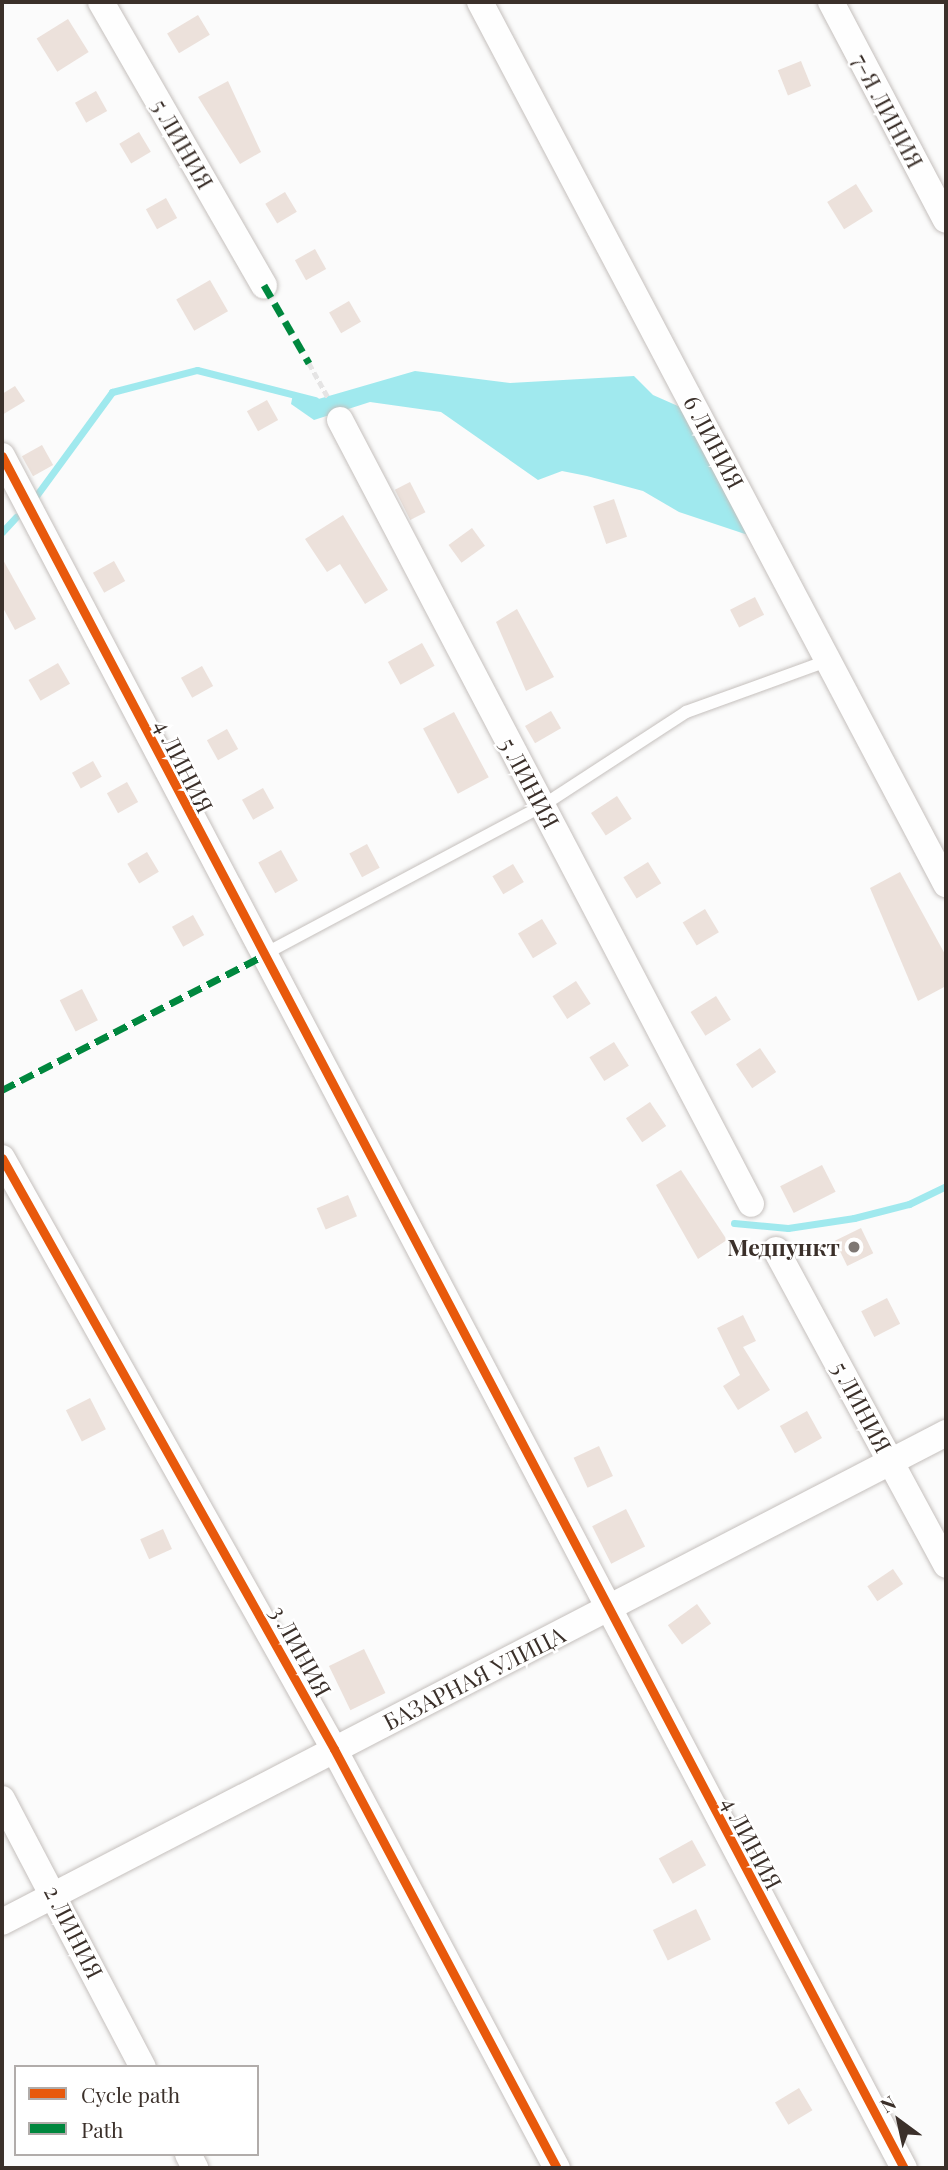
<!DOCTYPE html>
<meta charset="utf-8">
<style>
body{margin:0}
#map{position:relative;width:948px;height:2170px;overflow:hidden;background:#fbfbfb;font-family:"Playfair Display",serif}
div>[style]{position:absolute}
.water>*{inset:0;background:#a0e9ee}
.stream>*{height:7px;margin:-3.5px;padding:0 3.5px;transform-origin:3.5px;border-radius:3.5px;background:#a0e9ee}
.building>*{inset:0;background:#ece1db;transform-origin:0 0}
.path>*{height:4.5px;margin-top:-2.25px;transform-origin:0;background:repeating-linear-gradient(90deg,#e5e4e4 0 7px,transparent 0 10.5px)}
.roads{filter:drop-shadow(0 0 2px #c5c0bd) drop-shadow(0 0 2px #c5c0bd)}
.lane>*{height:12px;margin:-6px;padding:0 6px;transform-origin:6px;border-radius:6px;background:#fefefe}
.street>*{height:26px;margin:-13px;padding:0 13px;transform-origin:13px;border-radius:13px;background:#fefefe}
.quiet>*{height:7px;margin-top:-3.5px;transform-origin:0;background:repeating-linear-gradient(90deg,#00873e 0 14px,transparent 0 21px)}
.cycleway>*{height:9px;margin:-4.5px;padding:0 4.5px;transform-origin:4.5px;border-radius:4.5px;background:#e8590c}
.dots>*{width:19px;height:19px;translate:-50% -50%;box-sizing:border-box;border:4px solid #fff;border-radius:50%}
span{translate:-50% -50%;white-space:nowrap;text-align:center;line-height:1.15;-webkit-text-stroke:5px #fff;paint-order:stroke}
.street-label{font-size:23px;color:#3b302a}
.poi-label{font-size:23px;color:#3b302a;font-weight:700}
.right{translate:-100% -50%;text-align:right}
.frame{position:absolute;inset:0;border:4px solid #3b302a;pointer-events:none}
.legend{position:absolute;left:14px;top:2065px;width:245px;height:91px;box-sizing:border-box;background:#fff;border:2px solid #b1acaa;margin:0;padding:9px 12px;list-style:none;font-size:21px;color:#3b302a}
.legend li{display:flex;align-items:center;gap:14px;height:35px}
.legend b{width:35px;border:2px solid #b1acaa}
.north{position:absolute;left:864px;top:2086px;width:70px;height:70px;-webkit-text-stroke:5px #fff;paint-order:stroke;rotate:327deg;font-size:19px;font-weight:700;line-height:28px;text-align:center;color:#3b302a}
.north::after{content:'';display:block;margin:auto;width:24px;height:32px;background:#3b302a;clip-path:polygon(50% 0,100% 100%,50% 72%,0 100%)}
</style>
<div id="map">
<div class="water">
<i style="clip-path:polygon(415px 371px,510px 383px,634px 376px,653px 395px,696px 414px,751px 536px,679px 512px,643px 491px,587px 476px,562px 471px,538px 480px,441px 412px,370px 402px,314px 420px,291px 404px,293px 394px,315px 400px)"></i>
</div>
<div class="stream">
<i style="left:36px;top:496px;width:129px;rotate:-53.8deg"></i>
<i style="left:112px;top:392px;width:88px;rotate:-14.5deg"></i>
<i style="left:197px;top:370px;width:122px;rotate:14.3deg"></i>
<i style="left:2px;top:532px;width:21px;rotate:-47deg"></i>
<i style="left:734px;top:1223px;width:54px;rotate:5.3deg"></i>
<i style="left:788px;top:1228px;width:67px;rotate:-8.6deg"></i>
<i style="left:854px;top:1218px;width:57px;rotate:-14.3deg"></i>
<i style="left:909px;top:1204px;width:41px;rotate:-25.9deg"></i>
</div>
<div class="building">
<i style="left:198px;top:15px;width:23px;height:36px;rotate:59deg"></i>
<i style="left:68px;top:19px;width:39px;height:37px;rotate:58deg"></i>
<i style="left:801px;top:61px;width:27px;height:25px;rotate:68deg"></i>
<i style="clip-path:polygon(228px 81px,261px 152px,240px 164px,198px 97px)"></i>
<i style="left:96px;top:91px;width:23px;height:24px;rotate:61deg"></i>
<i style="left:139px;top:132px;width:23px;height:23px;rotate:59deg"></i>
<i style="left:856px;top:184px;width:32px;height:34px;rotate:58deg"></i>
<i style="left:285px;top:192px;width:23px;height:23px;rotate:59deg"></i>
<i style="left:166px;top:198px;width:23px;height:23px;rotate:61deg"></i>
<i style="left:315px;top:249px;width:23px;height:23px;rotate:61deg"></i>
<i style="left:210px;top:280px;width:36px;height:39px;rotate:60deg"></i>
<i style="left:349px;top:301px;width:24px;height:23px;rotate:60deg"></i>
<i style="clip-path:polygon(15px 386px,25px 401px,2px 415px,2px 394px)"></i>
<i style="left:267px;top:400px;width:23px;height:23px;rotate:61deg"></i>
<i style="left:42px;top:445px;width:23px;height:23px;rotate:61deg"></i>
<i style="left:410px;top:482px;width:34px;height:17px;rotate:63deg"></i>
<i style="left:614px;top:499px;width:40px;height:22px;rotate:71deg"></i>
<i style="clip-path:polygon(343px 515px,388px 590px,365px 604px,340px 564px,327px 572px,305px 539px)"></i>
<i style="left:472px;top:528px;width:22px;height:29px;rotate:54deg"></i>
<i style="clip-path:polygon(2px 558px,36px 619px,15px 630px,2px 606px)"></i>
<i style="left:114px;top:561px;width:23px;height:24px;rotate:61deg"></i>
<i style="left:755px;top:597px;width:20px;height:28px;rotate:63deg"></i>
<i style="clip-path:polygon(517px 609px,554px 677px,526px 691px,496px 622px)"></i>
<i style="left:422px;top:643px;width:26px;height:39px;rotate:61deg"></i>
<i style="left:58px;top:663px;width:24px;height:34px;rotate:60deg"></i>
<i style="left:202px;top:666px;width:23px;height:24px;rotate:61deg"></i>
<i style="left:551px;top:711px;width:20px;height:30px;rotate:60deg"></i>
<i style="left:454px;top:712px;width:74px;height:35px;rotate:62deg"></i>
<i style="left:227px;top:729px;width:23px;height:23px;rotate:61deg"></i>
<i style="left:93px;top:761px;width:18px;height:24px;rotate:61deg"></i>
<i style="left:127px;top:782px;width:23px;height:23px;rotate:61deg"></i>
<i style="left:263px;top:788px;width:23px;height:24px;rotate:61deg"></i>
<i style="left:617px;top:796px;width:27px;height:31px;rotate:57deg"></i>
<i style="left:367px;top:844px;width:27px;height:20px;rotate:62deg"></i>
<i style="left:281px;top:850px;width:35px;height:26px;rotate:61deg"></i>
<i style="left:147px;top:852px;width:23px;height:23px;rotate:59deg"></i>
<i style="left:648px;top:862px;width:25px;height:29px;rotate:58deg"></i>
<i style="left:513px;top:864px;width:21px;height:24px;rotate:59deg"></i>
<i style="clip-path:polygon(900px 872px,946px 956px,946px 986px,918px 1001px,870px 888px)"></i>
<i style="left:705px;top:909px;width:27px;height:26px;rotate:59deg"></i>
<i style="left:193px;top:915px;width:23px;height:24px;rotate:61deg"></i>
<i style="left:542px;top:919px;width:29px;height:28px;rotate:59deg"></i>
<i style="left:576px;top:981px;width:27px;height:28px;rotate:57deg"></i>
<i style="left:82px;top:989px;width:35px;height:25px;rotate:63deg"></i>
<i style="left:716px;top:996px;width:28px;height:30px;rotate:58deg"></i>
<i style="left:614px;top:1042px;width:28px;height:29px;rotate:58deg"></i>
<i style="left:760px;top:1048px;width:29px;height:29px;rotate:56deg"></i>
<i style="left:650px;top:1102px;width:29px;height:29px;rotate:56deg"></i>
<i style="left:822px;top:1165px;width:30px;height:47px;rotate:63deg"></i>
<i style="clip-path:polygon(681px 1170px,727px 1240px,698px 1259px,656px 1185px)"></i>
<i style="left:348px;top:1195px;width:23px;height:34px;rotate:67deg"></i>
<i style="left:861px;top:1228px;width:28px;height:29px;rotate:64deg"></i>
<i style="left:887px;top:1298px;width:29px;height:29px;rotate:63deg"></i>
<i style="clip-path:polygon(743px 1315px,756px 1341px,743px 1347px,770px 1390px,738px 1410px,723px 1386px,740px 1375px,717px 1328px)"></i>
<i style="left:90px;top:1398px;width:35px;height:27px;rotate:63deg"></i>
<i style="left:807px;top:1411px;width:31px;height:31px;rotate:61deg"></i>
<i style="left:599px;top:1446px;width:33px;height:28px;rotate:65deg"></i>
<i style="left:626px;top:1509px;width:42px;height:38px;rotate:63deg"></i>
<i style="left:163px;top:1529px;width:22px;height:25px;rotate:66deg"></i>
<i style="left:893px;top:1569px;width:18px;height:31px;rotate:56deg"></i>
<i style="left:697px;top:1604px;width:24px;height:36px;rotate:54deg"></i>
<i style="left:364px;top:1649px;width:49px;height:39px;rotate:64deg"></i>
<i style="left:692px;top:1840px;width:29px;height:38px;rotate:61deg"></i>
<i style="left:696px;top:1909px;width:34px;height:48px;rotate:64deg"></i>
<i style="left:799px;top:2088px;width:26px;height:28px;rotate:59deg"></i>
</div>
<div class="path">
<i style="left:309px;top:363px;width:41px;rotate:60.9deg"></i>
</div>
<div class="roads">
<div class="lane">
<i style="left:261px;top:956px;width:319px;rotate:-28.1deg"></i>
<i style="left:542px;top:806px;width:172px;rotate:-33.1deg"></i>
<i style="left:686px;top:712px;width:153px;rotate:-19.9deg"></i>
</div>
<div class="street">
<i style="left:101px;top:2px;width:327px;rotate:60.1deg"></i>
<i style="left:480px;top:2px;width:998px;rotate:62.15deg"></i>
<i style="left:831px;top:2px;width:246px;rotate:62.2deg"></i>
<i style="left:340px;top:420px;width:885px;rotate:62.33deg"></i>
<i style="left:2px;top:456px;width:1935px;rotate:62.22deg"></i>
<i style="left:2px;top:1158px;width:678px;rotate:60.67deg"></i>
<i style="left:334px;top:1749px;width:475px;rotate:62deg"></i>
<i style="left:776px;top:1250px;width:358px;rotate:61.6deg"></i>
<i style="left:2px;top:1799px;width:303px;rotate:62.3deg"></i>
<i style="left:2px;top:1922px;width:1063px;rotate:-27.38deg"></i>
<i style="left:188px;top:2154px;width:16px;rotate:63deg"></i>
</div>
</div>
<div class="quiet">
<i style="left:264px;top:285px;width:90px;rotate:60deg"></i>
<i style="left:2px;top:1090px;width:291px;rotate:-27.2deg"></i>
</div>
<div class="cycleway">
<i style="left:2px;top:456px;width:1935px;rotate:62.22deg"></i>
<i style="left:2px;top:1158px;width:678px;rotate:60.67deg"></i>
<i style="left:334px;top:1749px;width:475px;rotate:62deg"></i>
</div>
<div class="dots">
<i style="left:854px;top:1247px;background:#7e7773"></i>
</div>
<div class="street-label">
<span style="left:888px;top:111px;rotate:62deg">7-Я ЛИНИЯ</span>
<span style="left:183px;top:144px;rotate:60deg">5 ЛИНИЯ</span>
<span style="left:714px;top:442px;rotate:62deg">6 ЛИНИЯ</span>
<span style="left:184px;top:766px;rotate:63deg">4 ЛИНИЯ</span>
<span style="left:530px;top:783px;rotate:62deg">5 ЛИНИЯ</span>
<span style="left:862px;top:1407px;rotate:62deg">5 ЛИНИЯ</span>
<span style="left:301px;top:1651px;rotate:61deg">3 ЛИНИЯ</span>
<span style="left:474px;top:1678px;rotate:-27deg">БАЗАРНАЯ УЛИЦА</span>
<span style="left:752px;top:1843px;rotate:62deg">4 ЛИНИЯ</span>
<span style="left:74px;top:1932px;rotate:63deg">2 ЛИНИЯ</span>
</div>
<div class="poi-label">
<span class="right" style="left:840px;top:1247px">Медпункт</span>
</div>
<div class="frame"></div>
<ul class="legend">
<li><b style="height:9px;background:#e8590c"></b>Cycle path</li>
<li><b style="height:9px;background:#00873e"></b>Path</li>
</ul>
<div class="north">N</div>
</div>
